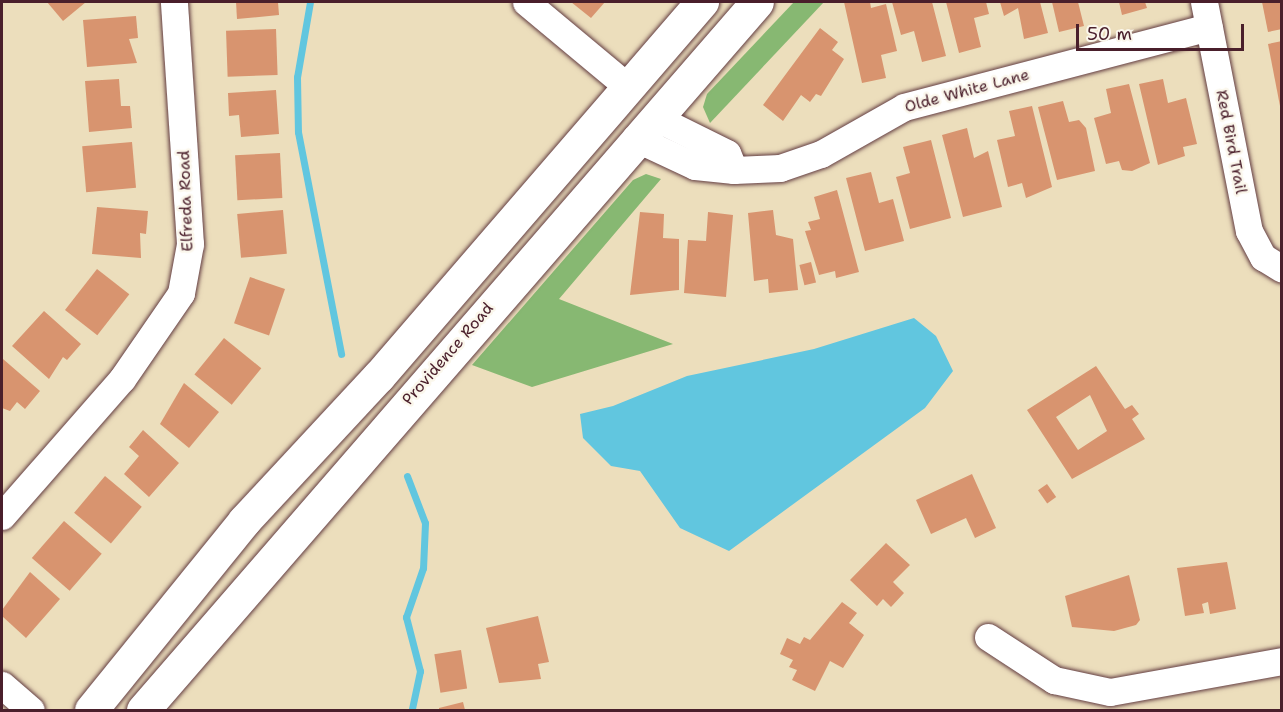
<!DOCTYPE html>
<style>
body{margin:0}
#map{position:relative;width:1283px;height:712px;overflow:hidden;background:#ecdebc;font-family:"Shantell Sans",sans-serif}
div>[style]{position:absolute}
.forest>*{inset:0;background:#87b872}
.water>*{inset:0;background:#61c6df}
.stream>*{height:7px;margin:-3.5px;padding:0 3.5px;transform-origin:3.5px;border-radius:3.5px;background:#61c6df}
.building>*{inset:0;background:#d8946f;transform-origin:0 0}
.roads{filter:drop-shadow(0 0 2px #623c41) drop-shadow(0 0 2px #623c41)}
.minor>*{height:27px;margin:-13.5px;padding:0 13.5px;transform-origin:13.5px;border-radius:13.5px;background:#fff}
.major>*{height:33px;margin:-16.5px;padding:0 16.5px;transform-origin:16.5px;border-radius:16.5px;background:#fff}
span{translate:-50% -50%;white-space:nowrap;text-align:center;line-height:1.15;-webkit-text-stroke:5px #fbf7ec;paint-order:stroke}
.street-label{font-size:16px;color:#4a1f2b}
.frame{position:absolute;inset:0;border:3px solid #4a1f2b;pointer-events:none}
.scale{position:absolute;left:1076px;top:24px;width:168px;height:27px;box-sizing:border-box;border:3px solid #4a1f2b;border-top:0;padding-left:8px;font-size:18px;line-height:21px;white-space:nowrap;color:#4a1f2b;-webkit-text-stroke:4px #fbf7ec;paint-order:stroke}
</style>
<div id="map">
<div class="forest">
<i style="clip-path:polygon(794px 2px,824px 2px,710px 123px,703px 107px,707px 94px)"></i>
<i style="clip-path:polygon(646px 174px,661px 179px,559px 299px,673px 344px,532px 387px,472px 365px,633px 180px)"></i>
</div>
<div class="water">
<i style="clip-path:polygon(914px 318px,936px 336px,953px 371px,925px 408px,729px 551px,680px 528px,640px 471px,611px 466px,583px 438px,580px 414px,613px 406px,687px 376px,814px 349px)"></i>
</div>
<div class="stream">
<i style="left:310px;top:2px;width:76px;rotate:99.8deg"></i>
<i style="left:297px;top:77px;width:55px;rotate:89deg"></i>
<i style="left:298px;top:132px;width:226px;rotate:79deg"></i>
<i style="left:407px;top:476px;width:50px;rotate:69deg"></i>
<i style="left:425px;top:523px;width:45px;rotate:92.5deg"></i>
<i style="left:423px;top:568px;width:52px;rotate:109.1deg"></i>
<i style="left:406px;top:617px;width:56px;rotate:75.5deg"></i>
<i style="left:420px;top:671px;width:40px;rotate:102deg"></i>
</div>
<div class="building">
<i style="clip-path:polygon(47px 2px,86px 2px,63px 21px)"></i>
<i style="clip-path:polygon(236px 2px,278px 2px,279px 15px,237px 19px)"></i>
<i style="clip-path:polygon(571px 2px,605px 2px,591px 18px)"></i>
<i style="clip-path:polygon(844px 2px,870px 2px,871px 8px,886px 4px,897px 51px,881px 55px,886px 78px,862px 83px)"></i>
<i style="clip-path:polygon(892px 2px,932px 2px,946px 56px,922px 62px,914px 31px,901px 35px)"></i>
<i style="clip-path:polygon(946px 2px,986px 2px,989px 14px,974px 18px,981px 47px,959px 53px)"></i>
<i style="clip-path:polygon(1000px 2px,1040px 2px,1048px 33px,1024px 39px,1018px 8px,1004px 16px)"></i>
<i style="clip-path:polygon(1052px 2px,1078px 2px,1084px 26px,1059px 32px)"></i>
<i style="clip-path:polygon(1119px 2px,1145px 2px,1147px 8px,1122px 15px)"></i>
<i style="clip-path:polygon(1262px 2px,1282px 2px,1282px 29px,1268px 32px)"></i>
<i style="clip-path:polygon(136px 16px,138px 38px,129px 39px,137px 63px,87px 67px,83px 20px)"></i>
<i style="clip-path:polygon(820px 28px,838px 42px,832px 50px,844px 59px,821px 96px,816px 94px,810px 102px,801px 95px,783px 121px,763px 105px)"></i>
<i style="left:276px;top:29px;width:46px;height:50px;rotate:88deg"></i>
<i style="clip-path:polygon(1282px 41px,1282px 106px,1280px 106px,1268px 44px)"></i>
<i style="clip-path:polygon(119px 79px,121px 106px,130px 106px,132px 128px,89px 132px,85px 81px)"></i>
<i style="clip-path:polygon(1163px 79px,1168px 103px,1186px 98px,1197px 144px,1183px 147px,1185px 156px,1158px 165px,1139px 84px)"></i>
<i style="clip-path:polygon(1129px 84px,1150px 163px,1132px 171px,1122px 170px,1119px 161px,1106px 164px,1094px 118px,1111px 113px,1106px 89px)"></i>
<i style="clip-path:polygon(276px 90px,279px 134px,241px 137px,239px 115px,229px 116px,228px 93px)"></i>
<i style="clip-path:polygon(1063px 101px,1069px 122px,1079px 120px,1086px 128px,1095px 171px,1057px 180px,1038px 107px)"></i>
<i style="clip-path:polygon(1032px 106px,1052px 187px,1026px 198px,1022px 183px,1008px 187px,997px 140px,1015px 136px,1009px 111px)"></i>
<i style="clip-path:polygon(967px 128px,974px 158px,988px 151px,1002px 207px,963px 217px,942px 135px)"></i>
<i style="clip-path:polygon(931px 140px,951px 218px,910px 229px,896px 177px,910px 173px,903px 147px)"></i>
<i style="left:132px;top:142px;width:46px;height:50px;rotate:85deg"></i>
<i style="left:280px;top:153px;width:45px;height:45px;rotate:87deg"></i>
<i style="clip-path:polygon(871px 172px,879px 203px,893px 199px,904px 241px,865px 251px,846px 178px)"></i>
<i style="clip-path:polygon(837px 190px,859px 272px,836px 278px,835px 271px,819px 275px,805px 231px,811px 230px,808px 222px,820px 219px,814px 197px)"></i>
<i style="clip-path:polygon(97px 207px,148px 211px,146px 234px,140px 233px,141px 258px,92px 254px)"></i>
<i style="left:283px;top:210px;width:44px;height:46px;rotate:85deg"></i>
<i style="clip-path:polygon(773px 210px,776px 235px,793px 239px,798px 290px,769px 293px,768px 279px,754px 281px,748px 213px)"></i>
<i style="clip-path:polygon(640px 212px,664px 214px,663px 238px,679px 239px,679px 290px,630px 295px)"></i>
<i style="clip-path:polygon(708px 212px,733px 215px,726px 297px,684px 293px,688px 240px,706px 241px)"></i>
<i style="left:811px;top:262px;width:21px;height:12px;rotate:76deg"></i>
<i style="left:97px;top:269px;width:41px;height:52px;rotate:38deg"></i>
<i style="left:250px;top:277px;width:37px;height:49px;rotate:19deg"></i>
<i style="clip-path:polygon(44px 311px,81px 344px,67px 360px,63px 357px,49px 379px,12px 346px)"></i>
<i style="left:224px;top:338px;width:48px;height:47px;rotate:39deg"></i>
<i style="clip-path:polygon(3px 359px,40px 391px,25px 409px,17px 402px,10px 411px,2px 408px)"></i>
<i style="clip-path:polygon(evenodd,1096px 366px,1125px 409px,1132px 405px,1139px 414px,1132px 419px,1145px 439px,1072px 479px,1027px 410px,1096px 366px,1090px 395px,1107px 431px,1078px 450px,1056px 417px,1090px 395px)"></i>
<i style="clip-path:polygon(184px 383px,219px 412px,189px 448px,160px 424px)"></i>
<i style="clip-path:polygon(143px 430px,179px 463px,149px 497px,124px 474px,139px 456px,129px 447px)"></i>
<i style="clip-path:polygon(972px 474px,996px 528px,975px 538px,966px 518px,931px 534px,916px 500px)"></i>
<i style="left:105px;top:476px;width:48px;height:48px;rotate:40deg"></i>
<i style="left:1047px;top:484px;width:16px;height:11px;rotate:55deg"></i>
<i style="left:64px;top:521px;width:50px;height:49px;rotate:41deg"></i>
<i style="clip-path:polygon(886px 543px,910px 565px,893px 582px,904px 593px,891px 607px,883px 599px,877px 606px,850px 580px)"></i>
<i style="clip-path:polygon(1227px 562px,1236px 609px,1210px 614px,1208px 602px,1202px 604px,1204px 613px,1185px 616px,1177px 568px)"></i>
<i style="clip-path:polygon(30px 572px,60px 599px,26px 638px,2px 616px,2px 610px)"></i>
<i style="clip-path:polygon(1129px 575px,1140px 620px,1136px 625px,1114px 631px,1072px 627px,1065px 596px)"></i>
<i style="clip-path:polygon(842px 602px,857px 613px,849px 623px,864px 635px,843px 668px,830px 661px,815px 691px,792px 680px,797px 670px,789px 667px,793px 660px,780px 654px,787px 638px,800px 644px,804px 637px,810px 640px)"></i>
<i style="clip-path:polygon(538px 616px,549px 662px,538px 664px,541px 679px,499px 683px,486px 628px)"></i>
<i style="left:461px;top:650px;width:39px;height:27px;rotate:81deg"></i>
<i style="clip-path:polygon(463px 702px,465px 710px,439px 710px,439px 708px)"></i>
</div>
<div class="roads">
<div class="minor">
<i style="left:526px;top:2px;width:133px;rotate:39.8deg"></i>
<i style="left:1204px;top:2px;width:233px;rotate:78.9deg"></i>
<i style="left:1249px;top:231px;width:30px;rotate:62deg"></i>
<i style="left:1263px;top:257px;width:22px;rotate:32deg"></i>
<i style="left:635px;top:138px;width:66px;rotate:25deg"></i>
<i style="left:695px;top:166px;width:39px;rotate:6deg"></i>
<i style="left:734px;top:170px;width:18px;rotate:-112deg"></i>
<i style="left:727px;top:153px;width:81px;rotate:-153.7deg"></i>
<i style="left:734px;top:170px;width:46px;rotate:-2.5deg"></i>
<i style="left:780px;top:168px;width:43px;rotate:-18.9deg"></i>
<i style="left:821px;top:154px;width:95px;rotate:-29.5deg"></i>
<i style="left:904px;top:107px;width:315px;rotate:-14.7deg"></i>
<i style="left:2px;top:516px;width:182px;rotate:-48.8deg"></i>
<i style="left:122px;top:379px;width:104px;rotate:-55.5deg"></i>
<i style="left:181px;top:293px;width:50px;rotate:-79.6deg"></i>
<i style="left:190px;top:244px;width:243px;rotate:-93.8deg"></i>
<i style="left:988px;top:637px;width:79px;rotate:33.1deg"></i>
<i style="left:1054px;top:680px;width:57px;rotate:12.1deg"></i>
<i style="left:1110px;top:692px;width:175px;rotate:-10.2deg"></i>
<i style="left:2px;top:685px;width:38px;rotate:41deg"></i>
</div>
<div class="major">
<i style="left:91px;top:710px;width:243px;rotate:-51deg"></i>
<i style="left:244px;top:521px;width:197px;rotate:-47.1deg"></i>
<i style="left:378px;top:377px;width:496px;rotate:-49.2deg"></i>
<i style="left:143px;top:710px;width:937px;rotate:-49.07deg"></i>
</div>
</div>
<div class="street-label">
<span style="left:967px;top:91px;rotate:-15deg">Olde White Lane</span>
<span style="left:1231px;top:142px;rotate:79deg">Red Bird Trail</span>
<span style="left:186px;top:201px;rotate:-92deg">Elfreda Road</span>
<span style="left:448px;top:354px;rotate:-49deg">Providence Road</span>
</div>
<div class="frame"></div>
<div class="scale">50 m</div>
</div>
